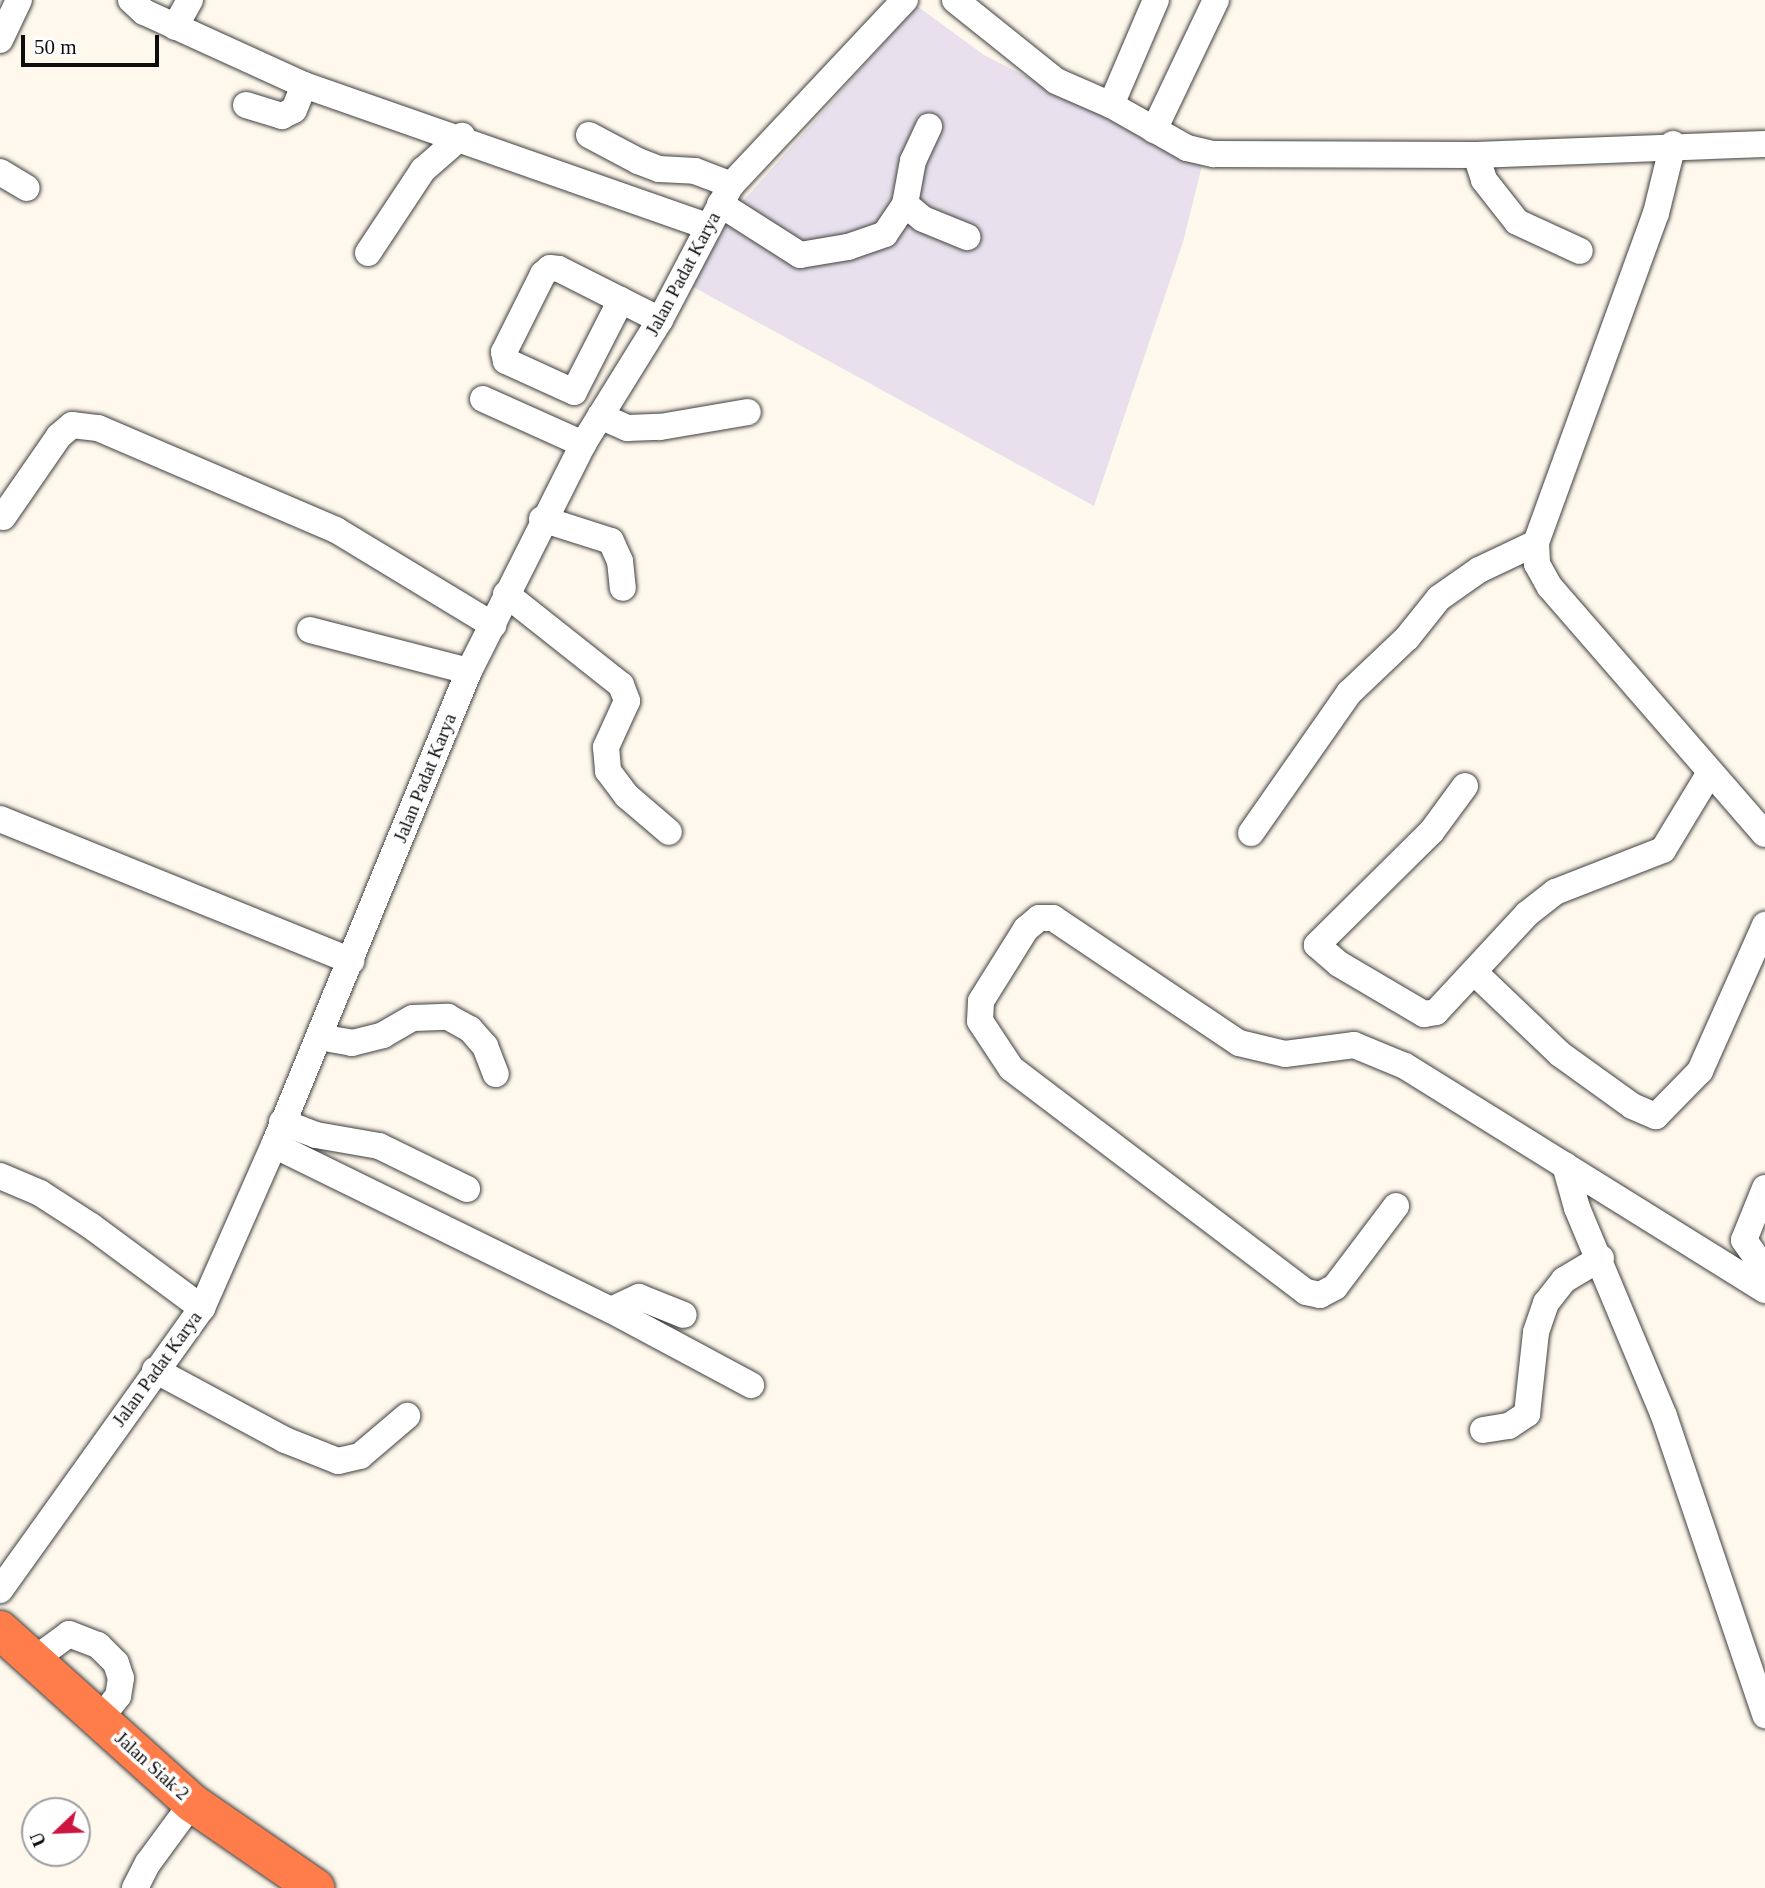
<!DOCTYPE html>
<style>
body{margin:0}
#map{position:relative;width:1765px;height:1888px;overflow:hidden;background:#fff8ec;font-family:Georgia,serif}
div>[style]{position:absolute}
.industrial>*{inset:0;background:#e9e0ed}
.roads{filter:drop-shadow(0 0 2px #404040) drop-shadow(0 0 2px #404040)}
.minor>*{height:26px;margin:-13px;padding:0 13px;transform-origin:13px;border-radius:13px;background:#fff}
.highway>*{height:38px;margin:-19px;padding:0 19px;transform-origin:19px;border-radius:19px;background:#ff7d4a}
span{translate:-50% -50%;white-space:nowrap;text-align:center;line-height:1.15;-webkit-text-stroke:7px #fff;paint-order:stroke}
.street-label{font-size:19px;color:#0d0d0d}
.north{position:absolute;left:21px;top:1797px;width:70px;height:70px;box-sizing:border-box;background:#fff;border:2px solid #9e9e9e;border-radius:50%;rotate:247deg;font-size:19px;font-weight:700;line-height:28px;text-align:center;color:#0d0d0d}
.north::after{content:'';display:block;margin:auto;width:24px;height:32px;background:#cc163f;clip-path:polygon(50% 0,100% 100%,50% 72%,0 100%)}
.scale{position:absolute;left:21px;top:35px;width:138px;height:32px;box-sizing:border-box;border:4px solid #0d0d0d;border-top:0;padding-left:9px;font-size:21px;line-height:24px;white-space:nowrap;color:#0d0d0d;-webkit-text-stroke:5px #fff;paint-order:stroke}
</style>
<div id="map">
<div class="industrial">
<i style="clip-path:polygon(917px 6px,984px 55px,1202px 166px,1183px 242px,1094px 506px,686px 283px,709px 239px)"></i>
</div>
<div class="roads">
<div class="minor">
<i style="left:131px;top:0;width:18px;rotate:43deg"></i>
<i style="left:144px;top:12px;width:176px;rotate:24.5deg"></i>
<i style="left:304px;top:85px;width:427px;rotate:19.3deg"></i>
<i style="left:955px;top:0;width:129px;rotate:38.7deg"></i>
<i style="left:1056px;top:81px;width:60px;rotate:23.6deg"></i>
<i style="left:1111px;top:105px;width:87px;rotate:29.5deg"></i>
<i style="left:1187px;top:148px;width:28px;rotate:13deg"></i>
<i style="left:1214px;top:154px;width:262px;rotate:0.2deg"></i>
<i style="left:1476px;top:155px;width:289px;rotate:-2.2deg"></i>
<i style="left:175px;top:27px;width:31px;rotate:-61deg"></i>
<i style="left:0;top:40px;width:44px;rotate:-64.6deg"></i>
<i style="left:246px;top:105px;width:38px;rotate:17deg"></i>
<i style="left:282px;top:116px;width:13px;rotate:-27deg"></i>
<i style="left:294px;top:110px;width:27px;rotate:-68deg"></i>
<i style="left:1111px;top:105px;width:114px;rotate:-66.8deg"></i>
<i style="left:1154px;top:130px;width:144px;rotate:-64.5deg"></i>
<i style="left:589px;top:135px;width:55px;rotate:28deg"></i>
<i style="left:638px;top:161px;width:22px;rotate:21deg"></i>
<i style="left:659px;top:169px;width:36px;rotate:3deg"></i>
<i style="left:695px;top:171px;width:39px;rotate:21deg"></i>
<i style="left:1673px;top:144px;width:71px;rotate:103.8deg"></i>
<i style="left:1656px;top:213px;width:351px;rotate:110deg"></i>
<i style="left:1536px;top:543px;width:21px;rotate:87deg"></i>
<i style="left:1537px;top:564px;width:26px;rotate:61deg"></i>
<i style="left:1550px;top:587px;width:327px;rotate:49deg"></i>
<i style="left:1476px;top:155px;width:26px;rotate:72deg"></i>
<i style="left:1484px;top:180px;width:53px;rotate:51.8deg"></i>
<i style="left:1517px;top:222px;width:69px;rotate:24.7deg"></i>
<i style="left:0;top:172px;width:31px;rotate:31deg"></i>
<i style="left:720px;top:204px;width:95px;rotate:32.5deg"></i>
<i style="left:800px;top:255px;width:49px;rotate:-9.5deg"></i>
<i style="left:848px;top:247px;width:39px;rotate:-19deg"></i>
<i style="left:885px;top:234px;width:36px;rotate:-56deg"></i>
<i style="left:905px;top:204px;width:44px;rotate:-79.5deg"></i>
<i style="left:913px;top:161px;width:38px;rotate:-65deg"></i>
<i style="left:905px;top:204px;width:23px;rotate:40deg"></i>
<i style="left:923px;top:219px;width:48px;rotate:22.2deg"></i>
<i style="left:368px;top:253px;width:100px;rotate:-56.5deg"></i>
<i style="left:423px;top:170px;width:52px;rotate:-41.1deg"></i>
<i style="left:621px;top:300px;width:103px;rotate:117.1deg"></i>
<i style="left:574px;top:392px;width:75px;rotate:-155.5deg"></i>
<i style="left:506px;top:361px;width:9px;rotate:-103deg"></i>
<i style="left:504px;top:352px;width:87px;rotate:-63.4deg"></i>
<i style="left:543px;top:274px;width:9px;rotate:-41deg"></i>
<i style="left:550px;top:268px;width:9px;rotate:6deg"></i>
<i style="left:559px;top:269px;width:113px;rotate:26.8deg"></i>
<i style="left:483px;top:399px;width:110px;rotate:24.2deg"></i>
<i style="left:600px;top:416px;width:30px;rotate:24deg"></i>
<i style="left:627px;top:428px;width:33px;rotate:-2deg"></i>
<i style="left:660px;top:427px;width:89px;rotate:-9.7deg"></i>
<i style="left:3px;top:517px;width:98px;rotate:-55.3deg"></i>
<i style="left:59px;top:436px;width:17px;rotate:-40deg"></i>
<i style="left:72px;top:425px;width:26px;rotate:7deg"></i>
<i style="left:98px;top:428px;width:259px;rotate:23.2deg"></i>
<i style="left:336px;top:530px;width:184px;rotate:31.2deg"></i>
<i style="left:542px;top:519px;width:72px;rotate:17.7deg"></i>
<i style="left:611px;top:541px;width:22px;rotate:66deg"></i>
<i style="left:620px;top:561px;width:27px;rotate:84deg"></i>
<i style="left:506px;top:594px;width:147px;rotate:38.4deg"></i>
<i style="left:621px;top:685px;width:17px;rotate:69deg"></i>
<i style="left:627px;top:701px;width:51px;rotate:114.5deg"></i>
<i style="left:606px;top:747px;width:24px;rotate:85deg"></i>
<i style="left:608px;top:771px;width:31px;rotate:53deg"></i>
<i style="left:627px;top:796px;width:55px;rotate:40.6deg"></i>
<i style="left:310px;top:630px;width:164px;rotate:14.5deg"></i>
<i style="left:1465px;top:786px;width:56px;rotate:126.3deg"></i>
<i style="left:1432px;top:831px;width:162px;rotate:135.3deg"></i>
<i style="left:1317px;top:945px;width:29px;rotate:41deg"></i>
<i style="left:1339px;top:964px;width:99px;rotate:30.5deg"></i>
<i style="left:1424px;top:1014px;width:12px;rotate:-9deg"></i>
<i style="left:1436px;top:1012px;width:134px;rotate:-47.1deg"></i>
<i style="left:1527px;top:914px;width:36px;rotate:-38deg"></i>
<i style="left:1555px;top:892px;width:116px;rotate:-21.3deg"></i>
<i style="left:1663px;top:850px;width:89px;rotate:-58.8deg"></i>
<i style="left:0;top:819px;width:379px;rotate:22deg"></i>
<i style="left:1251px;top:833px;width:171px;rotate:-55deg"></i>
<i style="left:1349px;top:693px;width:80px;rotate:-43.5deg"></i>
<i style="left:1407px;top:638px;width:51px;rotate:-51.3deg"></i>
<i style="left:1439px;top:598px;width:49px;rotate:-35deg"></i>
<i style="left:1479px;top:570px;width:63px;rotate:-25.3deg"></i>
<i style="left:1474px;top:972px;width:119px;rotate:43.6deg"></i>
<i style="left:1560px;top:1054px;width:89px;rotate:35.8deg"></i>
<i style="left:1632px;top:1106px;width:26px;rotate:23deg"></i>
<i style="left:1656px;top:1116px;width:63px;rotate:-45.6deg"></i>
<i style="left:1700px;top:1071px;width:160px;rotate:-66deg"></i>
<i style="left:319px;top:1037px;width:34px;rotate:10deg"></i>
<i style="left:352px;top:1043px;width:32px;rotate:-14deg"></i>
<i style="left:383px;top:1035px;width:34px;rotate:-30deg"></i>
<i style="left:413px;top:1018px;width:35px;rotate:-2deg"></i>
<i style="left:448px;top:1017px;width:25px;rotate:29deg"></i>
<i style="left:470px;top:1029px;width:23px;rotate:49deg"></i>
<i style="left:485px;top:1046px;width:30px;rotate:69deg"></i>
<i style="left:282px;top:1122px;width:36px;rotate:21deg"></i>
<i style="left:316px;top:1135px;width:64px;rotate:9.9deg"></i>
<i style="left:379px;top:1146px;width:98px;rotate:26deg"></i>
<i style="left:274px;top:1145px;width:375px;rotate:26.1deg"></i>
<i style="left:611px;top:1310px;width:159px;rotate:28.2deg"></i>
<i style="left:1565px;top:1165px;width:45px;rotate:74.4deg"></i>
<i style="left:1577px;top:1208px;width:225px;rotate:67.3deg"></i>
<i style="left:1664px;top:1416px;width:316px;rotate:71.3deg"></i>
<i style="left:0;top:1176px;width:43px;rotate:23deg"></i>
<i style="left:40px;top:1193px;width:61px;rotate:32.9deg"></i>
<i style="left:91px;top:1226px;width:138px;rotate:36.5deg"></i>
<i style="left:1765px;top:1188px;width:56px;rotate:112deg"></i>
<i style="left:1744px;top:1240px;width:37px;rotate:55deg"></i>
<i style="left:1396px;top:1206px;width:101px;rotate:127deg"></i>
<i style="left:1335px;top:1287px;width:17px;rotate:152deg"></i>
<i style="left:1320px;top:1295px;width:14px;rotate:-168deg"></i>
<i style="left:1306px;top:1292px;width:370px;rotate:-142.8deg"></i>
<i style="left:1011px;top:1068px;width:56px;rotate:-123.4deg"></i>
<i style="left:980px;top:1021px;width:20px;rotate:-87deg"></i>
<i style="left:981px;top:1001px;width:85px;rotate:-58deg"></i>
<i style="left:1026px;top:929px;width:17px;rotate:-40deg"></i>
<i style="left:1039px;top:918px;width:14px"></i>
<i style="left:1053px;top:918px;width:224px;rotate:33.9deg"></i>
<i style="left:1239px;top:1043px;width:47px;rotate:13.4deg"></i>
<i style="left:1285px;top:1054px;width:70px;rotate:-7.4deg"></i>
<i style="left:1354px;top:1045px;width:55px;rotate:22.4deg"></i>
<i style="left:1405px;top:1066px;width:424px;rotate:31.9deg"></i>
<i style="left:611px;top:1310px;width:31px;rotate:-25deg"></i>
<i style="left:639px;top:1297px;width:48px;rotate:21.8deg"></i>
<i style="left:155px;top:1370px;width:148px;rotate:28.3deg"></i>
<i style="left:285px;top:1440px;width:57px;rotate:21.6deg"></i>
<i style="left:338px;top:1461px;width:23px;rotate:-13deg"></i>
<i style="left:360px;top:1456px;width:62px;rotate:-40.4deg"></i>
<i style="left:1483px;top:1430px;width:26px;rotate:-9deg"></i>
<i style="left:1509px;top:1426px;width:22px;rotate:-34deg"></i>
<i style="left:1527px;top:1414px;width:82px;rotate:-83.7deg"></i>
<i style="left:1536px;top:1332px;width:31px;rotate:-71deg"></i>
<i style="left:1546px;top:1303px;width:29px;rotate:-52deg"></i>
<i style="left:1564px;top:1280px;width:43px;rotate:-30.7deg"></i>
<i style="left:0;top:1590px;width:347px;rotate:-54.4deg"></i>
<i style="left:202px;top:1308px;width:178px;rotate:-66.2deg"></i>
<i style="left:274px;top:1145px;width:513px;rotate:-67.64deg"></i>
<i style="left:469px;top:671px;width:254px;rotate:-63.3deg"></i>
<i style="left:583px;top:444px;width:146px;rotate:-58.2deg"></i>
<i style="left:660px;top:320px;width:153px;rotate:-62.3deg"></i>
<i style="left:731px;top:185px;width:254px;rotate:-46.8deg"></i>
<i style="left:35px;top:1659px;width:42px;rotate:-36.3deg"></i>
<i style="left:69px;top:1634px;width:31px;rotate:21deg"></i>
<i style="left:98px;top:1645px;width:25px;rotate:45deg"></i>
<i style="left:116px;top:1663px;width:16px;rotate:72deg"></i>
<i style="left:121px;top:1678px;width:18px;rotate:99deg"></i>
<i style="left:118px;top:1696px;width:29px;rotate:128deg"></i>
<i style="left:135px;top:1888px;width:28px;rotate:-63deg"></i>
<i style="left:148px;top:1863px;width:74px;rotate:-53.7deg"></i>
</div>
<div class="highway">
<i style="left:0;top:1630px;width:258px;rotate:42deg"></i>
<i style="left:192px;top:1803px;width:150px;rotate:34.6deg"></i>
</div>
</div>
<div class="street-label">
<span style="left:683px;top:274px;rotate:-62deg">Jalan Padat Karya</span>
<span style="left:425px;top:778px;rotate:-68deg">Jalan Padat Karya</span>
<span style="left:157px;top:1369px;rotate:-54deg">Jalan Padat Karya</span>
<span style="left:152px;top:1766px;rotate:42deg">Jalan Siak 2</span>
</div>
<div class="north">U</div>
<div class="scale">50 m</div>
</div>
